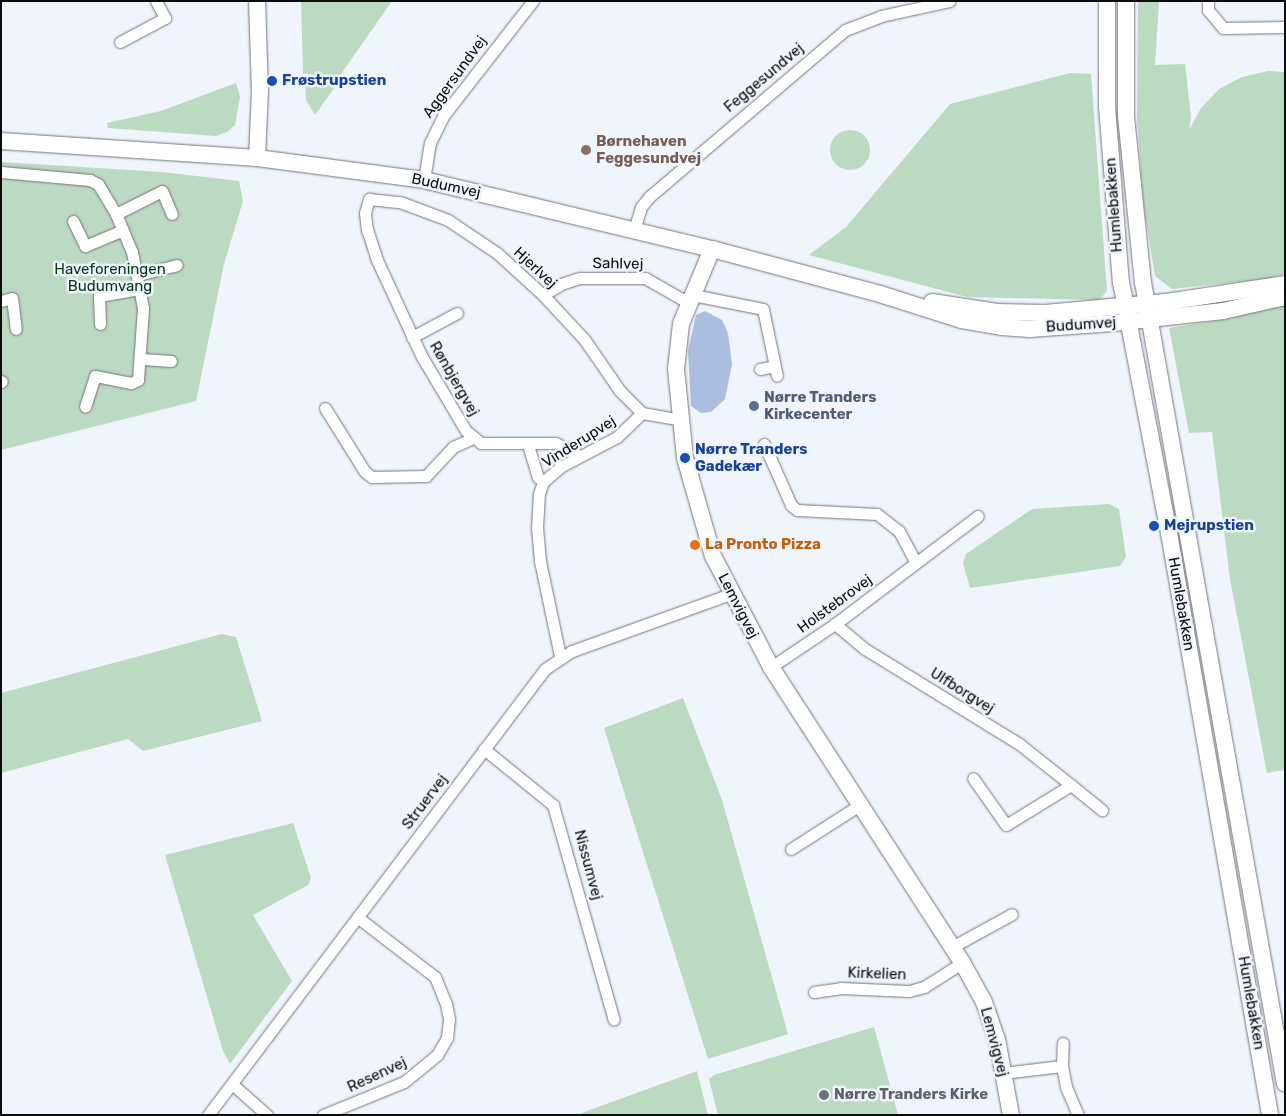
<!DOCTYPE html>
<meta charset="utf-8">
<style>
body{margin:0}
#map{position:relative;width:1286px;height:1116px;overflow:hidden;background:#f0f4fc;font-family:Rubik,sans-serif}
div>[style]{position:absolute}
.green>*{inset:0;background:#bcd9c1}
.round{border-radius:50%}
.water>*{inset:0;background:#abbde0}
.roads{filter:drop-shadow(0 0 1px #71757b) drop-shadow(0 0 1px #71757b)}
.street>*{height:11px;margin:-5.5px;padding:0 5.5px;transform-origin:5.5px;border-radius:5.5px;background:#fff}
.secondary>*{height:16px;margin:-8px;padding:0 8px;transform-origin:8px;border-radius:8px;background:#fff}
.dots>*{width:14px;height:14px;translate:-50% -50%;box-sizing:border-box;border:2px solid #f0f4fc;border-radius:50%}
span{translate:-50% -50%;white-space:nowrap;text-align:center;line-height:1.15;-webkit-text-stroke:5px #f0f4fc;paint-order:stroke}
.street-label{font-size:15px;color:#0b0c0e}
.transit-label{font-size:15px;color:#164399;font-weight:700}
.left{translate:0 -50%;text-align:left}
.education-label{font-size:15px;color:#785e54;font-weight:700}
.park-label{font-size:15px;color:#003814}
.service-label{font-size:15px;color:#4e5e75;font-weight:700}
.food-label{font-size:15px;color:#c56008;font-weight:700}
.worship-label{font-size:15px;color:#5b616d;font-weight:700}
.frame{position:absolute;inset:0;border:2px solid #0b0c0e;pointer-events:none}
</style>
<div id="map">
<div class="green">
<i style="clip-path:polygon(301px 1px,392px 1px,336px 81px,303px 73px)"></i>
<i style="clip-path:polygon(1138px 1px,1159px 1px,1155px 65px,1185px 64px,1191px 117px,1189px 130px,1201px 108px,1219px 89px,1242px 77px,1268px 71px,1285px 72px,1285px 274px,1266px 279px,1172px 289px,1155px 276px,1143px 201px,1137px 118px)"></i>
<i style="clip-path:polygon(1070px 73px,1091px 74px,1107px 291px,1099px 300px,967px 297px,809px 255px,846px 227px,950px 104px)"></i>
<i style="clip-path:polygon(305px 79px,323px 80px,335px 87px,315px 115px,306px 100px)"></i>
<i style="clip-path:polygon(236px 83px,240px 97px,235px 125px,227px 132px,216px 136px,108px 128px,107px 123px,161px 111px)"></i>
<i class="round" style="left:830px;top:130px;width:40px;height:40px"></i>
<i style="clip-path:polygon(1px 162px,162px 172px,239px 181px,243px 201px,224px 264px,196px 401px,1px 450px)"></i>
<i style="clip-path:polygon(1285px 303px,1285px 770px,1267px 773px,1230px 579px,1212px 432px,1189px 433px,1169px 328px,1232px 318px)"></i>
<i style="clip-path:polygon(1109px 504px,1119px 509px,1126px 557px,1120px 566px,970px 588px,963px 563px,966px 554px,1032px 509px)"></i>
<i style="clip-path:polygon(222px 634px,236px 637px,262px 721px,143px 751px,128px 739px,1px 773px,1px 693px)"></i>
<i style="clip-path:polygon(683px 698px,722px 800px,788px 1034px,708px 1059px,604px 728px)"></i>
<i style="clip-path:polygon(293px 823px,311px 878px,308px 885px,253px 915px,292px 981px,230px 1064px,223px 1051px,165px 855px)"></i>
<i style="clip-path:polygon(874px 1027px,898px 1115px,718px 1115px,709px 1079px,714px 1075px)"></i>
<i style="clip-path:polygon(697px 1071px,708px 1115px,576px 1115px)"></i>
</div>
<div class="water">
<i style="clip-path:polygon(705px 311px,722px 320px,728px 333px,732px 364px,725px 399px,711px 412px,701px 413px,691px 406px,688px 351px,696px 315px)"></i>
</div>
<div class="roads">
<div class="street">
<i style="left:1208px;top:1px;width:9px;rotate:90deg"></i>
<i style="left:1208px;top:10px;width:23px;rotate:50deg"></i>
<i style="left:1223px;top:28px;width:62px;rotate:-0.9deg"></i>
<i style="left:120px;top:42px;width:51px;rotate:-28.1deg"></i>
<i style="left:165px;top:18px;width:19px;rotate:-118deg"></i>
<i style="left:1px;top:172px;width:89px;rotate:5.1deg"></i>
<i style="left:90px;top:180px;width:9px;rotate:27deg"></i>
<i style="left:98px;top:184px;width:35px;rotate:59deg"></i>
<i style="left:116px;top:214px;width:41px;rotate:67.2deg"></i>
<i style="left:132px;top:252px;width:57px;rotate:78.9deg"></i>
<i style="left:143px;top:308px;width:72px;rotate:94deg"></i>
<i style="left:138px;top:380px;width:8px;rotate:157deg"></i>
<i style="left:131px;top:383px;width:37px;rotate:-169deg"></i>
<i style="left:95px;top:376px;width:32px;rotate:108deg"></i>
<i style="left:424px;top:180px;width:37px;rotate:-81deg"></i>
<i style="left:430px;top:143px;width:30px;rotate:-64deg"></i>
<i style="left:443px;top:116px;width:146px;rotate:-52deg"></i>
<i style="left:116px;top:214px;width:51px;rotate:-26.6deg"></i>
<i style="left:162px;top:191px;width:25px;rotate:67deg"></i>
<i style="left:73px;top:221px;width:28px;rotate:64deg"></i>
<i style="left:85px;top:246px;width:41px;rotate:-22.8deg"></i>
<i style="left:634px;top:230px;width:24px;rotate:-73deg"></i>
<i style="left:641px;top:207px;width:13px;rotate:-51deg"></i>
<i style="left:649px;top:197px;width:257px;rotate:-40.4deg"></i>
<i style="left:845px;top:30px;width:39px;rotate:-21deg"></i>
<i style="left:881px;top:16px;width:70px;rotate:-12.4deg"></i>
<i style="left:138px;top:275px;width:40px;rotate:-14.4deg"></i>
<i style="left:543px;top:295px;width:21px;rotate:-31deg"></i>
<i style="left:561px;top:284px;width:20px;rotate:-18deg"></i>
<i style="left:580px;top:278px;width:65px"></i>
<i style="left:645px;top:278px;width:51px;rotate:29.6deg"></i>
<i style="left:693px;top:295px;width:71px;rotate:11.3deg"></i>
<i style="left:763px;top:309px;width:68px;rotate:78.2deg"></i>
<i style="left:1px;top:301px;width:11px;rotate:-15deg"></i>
<i style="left:12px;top:298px;width:31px;rotate:83deg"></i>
<i style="left:100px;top:324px;width:28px;rotate:-92deg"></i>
<i style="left:99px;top:296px;width:42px;rotate:-9.7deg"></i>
<i style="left:412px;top:337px;width:51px;rotate:-28.1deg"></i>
<i style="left:142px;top:359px;width:29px;rotate:4deg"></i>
<i style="left:760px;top:369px;width:15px;rotate:-11deg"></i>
<i style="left:1px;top:382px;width:1px;rotate:-45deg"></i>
<i style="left:325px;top:408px;width:75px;rotate:58deg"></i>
<i style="left:365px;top:472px;width:9px;rotate:36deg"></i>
<i style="left:372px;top:477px;width:54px;rotate:-1.1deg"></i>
<i style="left:426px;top:476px;width:40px;rotate:-47deg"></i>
<i style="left:453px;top:447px;width:22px;rotate:-24deg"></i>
<i style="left:764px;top:444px;width:67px;rotate:66.1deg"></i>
<i style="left:791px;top:505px;width:8px;rotate:40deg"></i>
<i style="left:797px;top:510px;width:80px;rotate:2.9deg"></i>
<i style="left:877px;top:514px;width:28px;rotate:38deg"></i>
<i style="left:899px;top:531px;width:36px;rotate:62deg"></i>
<i style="left:528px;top:445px;width:34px;rotate:73deg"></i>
<i style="left:538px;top:477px;width:7px;rotate:45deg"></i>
<i style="left:580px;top:456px;width:27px;rotate:-152deg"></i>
<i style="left:556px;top:443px;width:75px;rotate:180deg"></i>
<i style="left:481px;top:443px;width:19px;rotate:-141deg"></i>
<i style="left:466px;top:431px;width:86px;rotate:-120.7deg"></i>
<i style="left:422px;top:357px;width:107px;rotate:-114.9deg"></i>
<i style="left:377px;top:260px;width:32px;rotate:-108deg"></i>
<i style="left:367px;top:230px;width:17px;rotate:-97deg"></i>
<i style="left:365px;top:213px;width:15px;rotate:-74deg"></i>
<i style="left:369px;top:199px;width:31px;rotate:6deg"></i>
<i style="left:400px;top:202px;width:51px;rotate:20.6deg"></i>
<i style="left:448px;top:220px;width:59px;rotate:34deg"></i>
<i style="left:497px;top:253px;width:62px;rotate:42.4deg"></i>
<i style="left:543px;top:295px;width:60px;rotate:47deg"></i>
<i style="left:584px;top:339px;width:63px;rotate:55.3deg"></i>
<i style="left:620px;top:391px;width:31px;rotate:45deg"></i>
<i style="left:835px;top:624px;width:39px;rotate:40deg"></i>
<i style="left:865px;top:649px;width:180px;rotate:31.6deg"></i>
<i style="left:1018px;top:743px;width:68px;rotate:38.4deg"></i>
<i style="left:1071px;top:785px;width:76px;rotate:148.4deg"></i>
<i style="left:1006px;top:825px;width:57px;rotate:-125.1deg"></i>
<i style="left:560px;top:656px;width:97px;rotate:-101.9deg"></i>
<i style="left:540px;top:561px;width:32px;rotate:-95deg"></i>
<i style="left:537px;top:529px;width:35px;rotate:-87deg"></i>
<i style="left:539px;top:494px;width:13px;rotate:-72deg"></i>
<i style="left:543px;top:482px;width:23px;rotate:-41deg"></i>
<i style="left:560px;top:467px;width:64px;rotate:-27.8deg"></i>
<i style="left:617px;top:437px;width:35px;rotate:-44deg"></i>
<i style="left:642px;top:413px;width:40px;rotate:10deg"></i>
<i style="left:771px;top:667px;width:77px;rotate:-33.9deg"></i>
<i style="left:835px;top:624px;width:179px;rotate:-37.1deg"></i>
<i style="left:484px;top:749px;width:89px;rotate:39.1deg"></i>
<i style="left:553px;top:805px;width:223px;rotate:74.2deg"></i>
<i style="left:1071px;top:785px;width:40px;rotate:39deg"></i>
<i style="left:791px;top:849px;width:80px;rotate:-32.7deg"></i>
<i style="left:952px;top:947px;width:68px;rotate:-28.8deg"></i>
<i style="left:814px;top:992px;width:27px;rotate:-8deg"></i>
<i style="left:841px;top:988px;width:68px;rotate:2.5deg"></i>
<i style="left:909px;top:991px;width:16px;rotate:-15deg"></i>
<i style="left:924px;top:987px;width:45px;rotate:-32.3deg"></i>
<i style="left:1062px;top:1066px;width:23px;rotate:-88deg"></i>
<i style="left:1003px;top:1073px;width:59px;rotate:-6.8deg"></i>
<i style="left:1062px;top:1066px;width:21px;rotate:79deg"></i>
<i style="left:1066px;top:1087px;width:30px;rotate:67deg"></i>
<i style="left:232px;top:1084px;width:47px;rotate:41.5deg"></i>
<i style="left:208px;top:1115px;width:559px;rotate:-52.93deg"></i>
<i style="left:545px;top:669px;width:32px;rotate:-34deg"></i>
<i style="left:572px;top:651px;width:168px;rotate:-19.8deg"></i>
<i style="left:323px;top:1115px;width:87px;rotate:-22.2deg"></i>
<i style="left:404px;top:1082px;width:43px;rotate:-39.3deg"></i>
<i style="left:437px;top:1055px;width:20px;rotate:-60deg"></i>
<i style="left:447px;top:1038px;width:19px;rotate:-84deg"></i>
<i style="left:449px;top:1019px;width:15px;rotate:-101deg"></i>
<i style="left:446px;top:1004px;width:29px;rotate:-112deg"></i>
<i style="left:435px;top:977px;width:98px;rotate:-142.4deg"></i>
</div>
<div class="secondary">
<i style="left:257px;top:1px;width:89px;rotate:88.1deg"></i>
<i style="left:260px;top:90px;width:68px;rotate:92.5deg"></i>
<i style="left:1107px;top:1px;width:105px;rotate:90deg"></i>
<i style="left:1107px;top:106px;width:177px;rotate:85.5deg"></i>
<i style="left:1121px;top:282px;width:256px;rotate:79.2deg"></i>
<i style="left:1169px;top:533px;width:591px;rotate:80.15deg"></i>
<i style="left:1126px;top:1px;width:115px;rotate:90deg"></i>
<i style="left:1126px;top:116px;width:167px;rotate:84.2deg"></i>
<i style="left:1143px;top:282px;width:814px;rotate:79.96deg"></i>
<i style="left:1px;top:141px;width:257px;rotate:3.8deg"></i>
<i style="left:257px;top:158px;width:168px;rotate:7.5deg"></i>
<i style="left:424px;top:180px;width:296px;rotate:13.5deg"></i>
<i style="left:712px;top:249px;width:174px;rotate:15deg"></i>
<i style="left:880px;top:294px;width:86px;rotate:17.6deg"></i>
<i style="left:962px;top:320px;width:40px;rotate:10deg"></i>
<i style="left:1001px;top:327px;width:29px;rotate:4deg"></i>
<i style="left:1030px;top:329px;width:83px;rotate:-4.1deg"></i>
<i style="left:1113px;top:323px;width:111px;rotate:-6.2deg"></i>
<i style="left:1223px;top:311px;width:64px;rotate:-12.7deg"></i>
<i style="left:712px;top:249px;width:81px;rotate:112.5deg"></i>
<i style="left:681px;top:324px;width:45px;rotate:96.3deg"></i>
<i style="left:676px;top:369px;width:89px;rotate:84.2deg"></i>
<i style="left:685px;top:458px;width:102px;rotate:74.1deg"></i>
<i style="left:713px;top:556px;width:125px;rotate:62.4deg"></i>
<i style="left:771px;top:667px;width:354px;rotate:57.1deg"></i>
<i style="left:963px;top:964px;width:43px;rotate:61.1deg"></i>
<i style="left:984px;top:1002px;width:39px;rotate:71deg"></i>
<i style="left:997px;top:1039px;width:77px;rotate:79.6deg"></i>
<i style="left:932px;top:302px;width:66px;rotate:8.7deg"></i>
<i style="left:997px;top:312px;width:48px;rotate:1.2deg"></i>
<i style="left:1045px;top:313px;width:121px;rotate:-5.2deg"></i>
<i style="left:1166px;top:302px;width:120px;rotate:-8.6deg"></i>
</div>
</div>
<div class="dots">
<i style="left:272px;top:81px;background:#1a4fb4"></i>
<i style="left:586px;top:150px;background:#8d6e63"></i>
<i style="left:754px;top:406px;background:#5c6f8a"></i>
<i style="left:685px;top:458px;background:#1a4fb4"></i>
<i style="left:1154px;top:526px;background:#1a4fb4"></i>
<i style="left:695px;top:545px;background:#e8710a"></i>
<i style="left:824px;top:1095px;background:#6b7280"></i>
</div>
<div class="street-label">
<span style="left:455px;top:77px;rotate:-54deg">Aggersundvej</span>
<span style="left:764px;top:78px;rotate:-40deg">Feggesundvej</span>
<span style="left:446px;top:186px;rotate:12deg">Budumvej</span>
<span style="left:1114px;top:205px;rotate:-94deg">Humlebakken</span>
<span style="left:618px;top:264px;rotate:1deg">Sahlvej</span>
<span style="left:535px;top:268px;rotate:43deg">Hjerlvej</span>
<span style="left:1081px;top:325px;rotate:-4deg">Budumvej</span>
<span style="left:454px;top:379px;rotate:60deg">Rønbjergvej</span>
<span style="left:579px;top:442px;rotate:-32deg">Vinderupvej</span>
<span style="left:835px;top:604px;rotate:-36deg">Holstebrovej</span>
<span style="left:1181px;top:604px;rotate:80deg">Humlebakken</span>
<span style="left:738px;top:606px;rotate:63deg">Lemvigvej</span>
<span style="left:962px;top:691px;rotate:32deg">Ulfborgvej</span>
<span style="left:425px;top:802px;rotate:-53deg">Struervej</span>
<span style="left:588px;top:865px;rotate:75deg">Nissumvej</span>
<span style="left:877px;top:974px;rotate:2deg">Kirkelien</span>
<span style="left:1251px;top:1003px;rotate:80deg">Humlebakken</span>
<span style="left:994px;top:1042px;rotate:75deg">Lemvigvej</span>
<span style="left:377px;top:1075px;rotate:-25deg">Resenvej</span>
</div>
<div class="transit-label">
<span class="left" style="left:282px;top:81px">Frøstrupstien</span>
<span class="left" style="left:695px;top:458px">Nørre Tranders<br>Gadekær</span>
<span class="left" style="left:1164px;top:526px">Mejrupstien</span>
</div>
<div class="education-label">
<span class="left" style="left:596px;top:150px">Børnehaven<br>Feggesundvej</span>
</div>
<div class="park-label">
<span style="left:110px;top:278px">Haveforeningen<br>Budumvang</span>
</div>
<div class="service-label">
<span class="left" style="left:764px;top:406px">Nørre Tranders<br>Kirkecenter</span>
</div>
<div class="food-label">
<span class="left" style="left:705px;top:545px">La Pronto Pizza</span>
</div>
<div class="worship-label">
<span class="left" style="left:834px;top:1095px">Nørre Tranders Kirke</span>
</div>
<div class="frame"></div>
</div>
